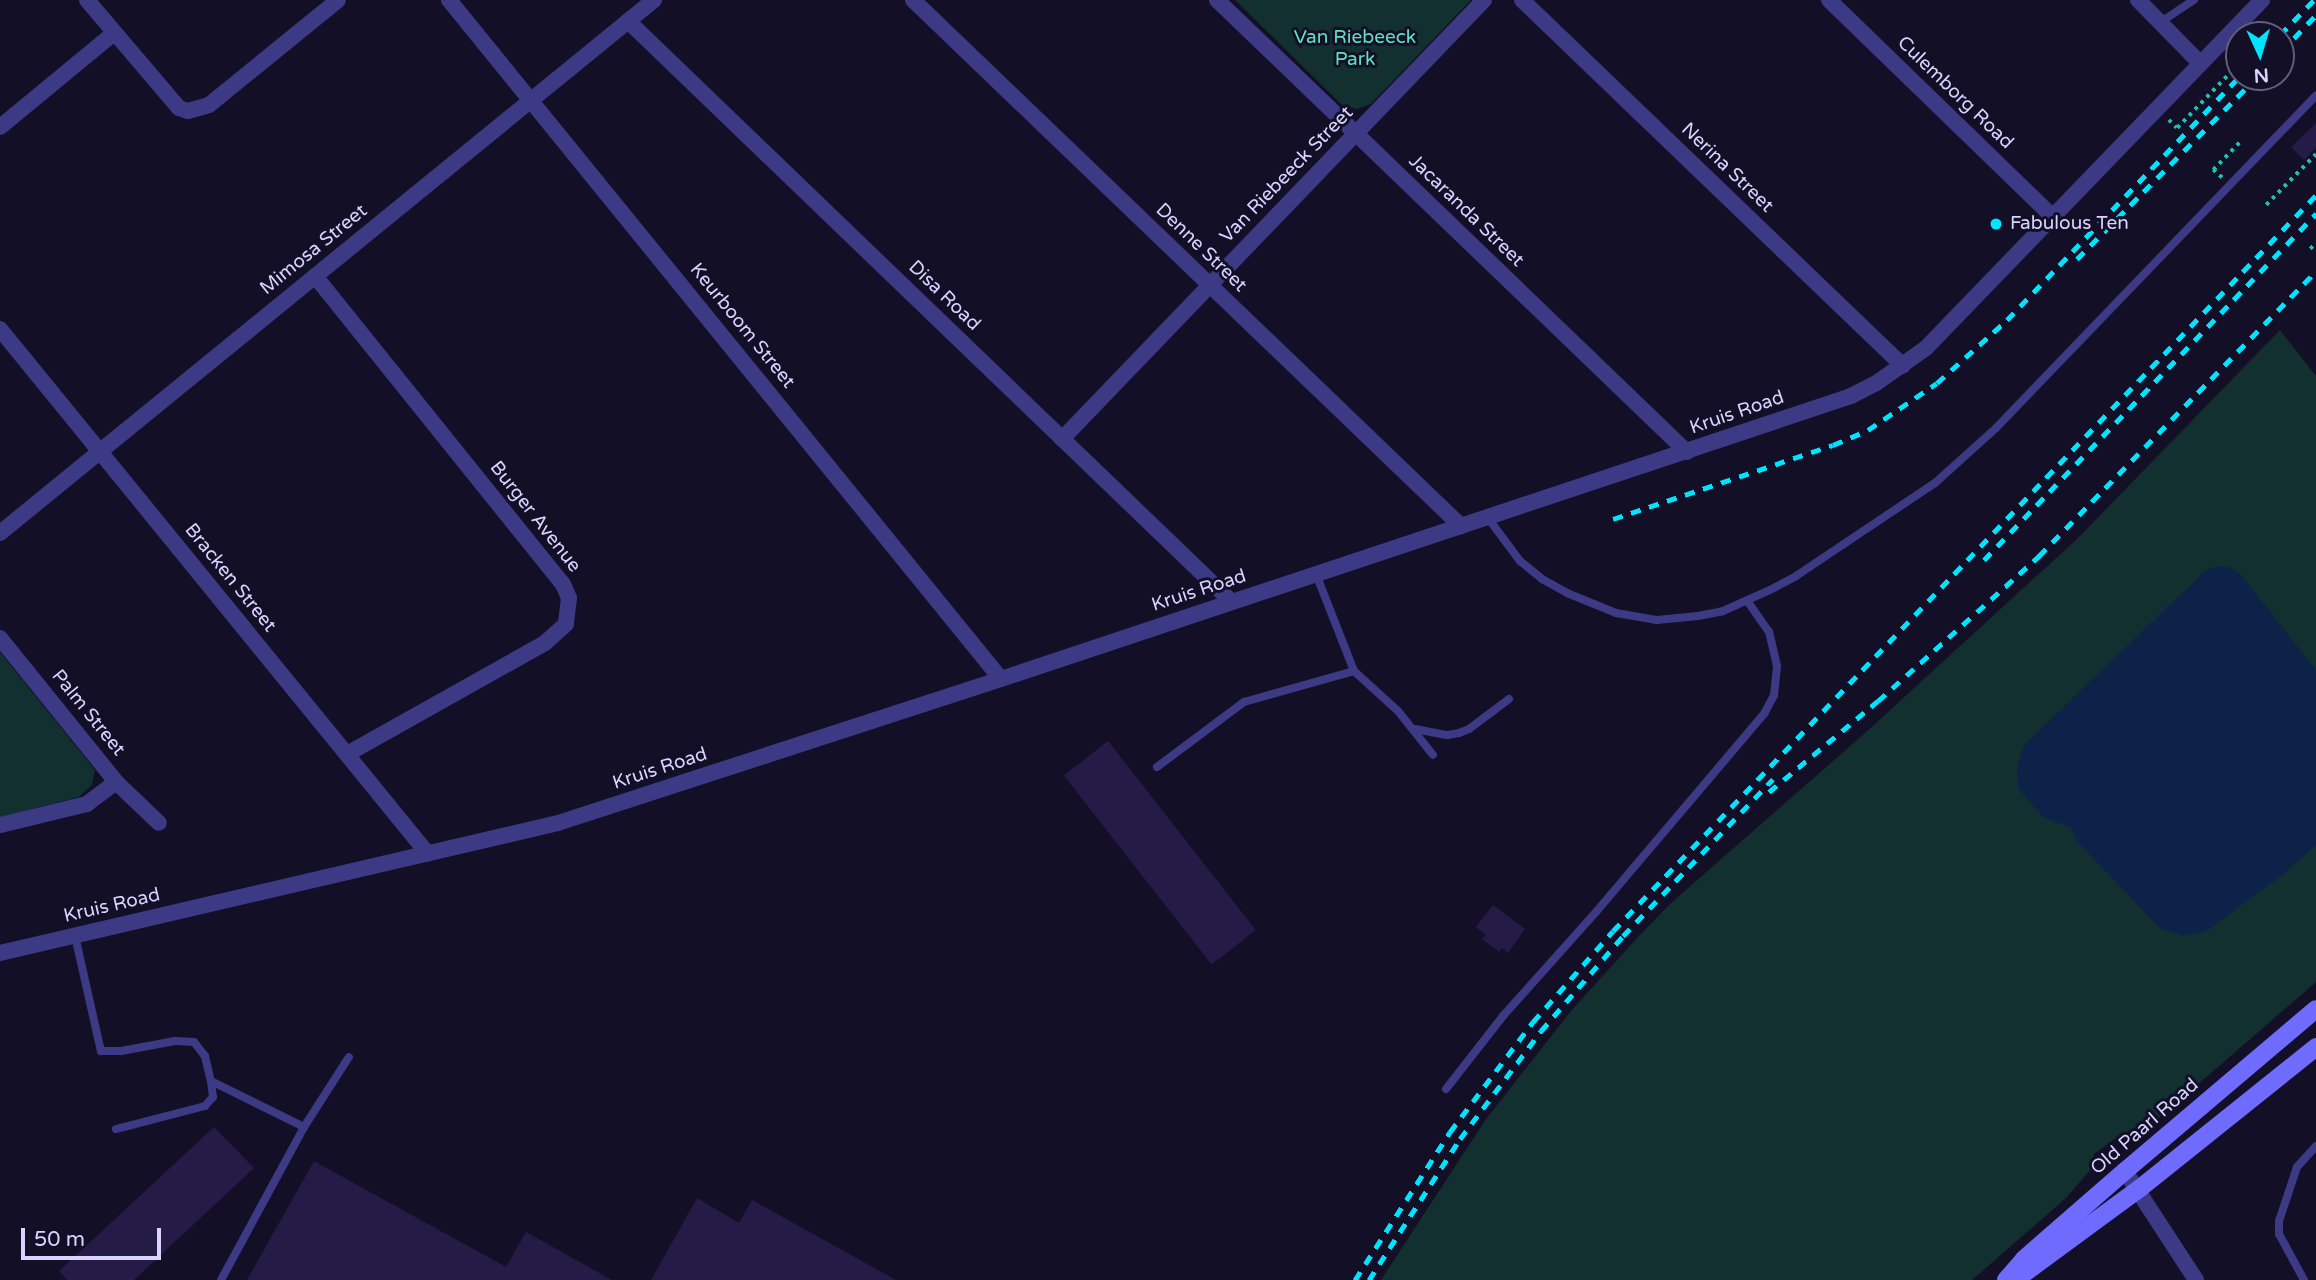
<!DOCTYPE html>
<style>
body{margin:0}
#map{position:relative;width:2316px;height:1280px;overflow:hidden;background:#130f26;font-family:"Varela Round",sans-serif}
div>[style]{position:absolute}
.green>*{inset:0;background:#12302f}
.water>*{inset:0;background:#0c2248}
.building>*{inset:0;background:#241b47;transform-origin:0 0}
.path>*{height:3.5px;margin-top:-1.75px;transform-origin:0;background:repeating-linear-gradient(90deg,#2fb8b0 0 3.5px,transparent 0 8.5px)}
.service>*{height:8px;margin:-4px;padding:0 4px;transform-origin:4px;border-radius:4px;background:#3d3a85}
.minor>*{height:16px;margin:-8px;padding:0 8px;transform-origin:8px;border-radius:8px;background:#3d3a85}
.secondary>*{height:18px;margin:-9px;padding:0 9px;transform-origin:9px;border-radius:9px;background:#6f6bff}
.rail>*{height:5px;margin-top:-2.5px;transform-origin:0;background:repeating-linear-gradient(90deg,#00e5ff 0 10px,transparent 0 19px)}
.dots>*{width:19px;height:19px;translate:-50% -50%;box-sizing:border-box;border:4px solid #130f26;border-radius:50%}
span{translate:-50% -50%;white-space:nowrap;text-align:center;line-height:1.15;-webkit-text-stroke:6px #130f26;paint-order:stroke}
.park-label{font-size:19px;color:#5fe0c0}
.street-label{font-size:19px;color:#d9d4ff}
.poi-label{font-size:19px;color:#d9d4ff}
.left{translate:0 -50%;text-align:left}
.north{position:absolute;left:2225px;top:21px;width:70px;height:70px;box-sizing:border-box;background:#130f26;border:2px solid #625e7d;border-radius:50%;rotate:176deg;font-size:19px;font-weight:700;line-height:28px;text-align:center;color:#d9d4ff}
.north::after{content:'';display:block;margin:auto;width:24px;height:32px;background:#00e5ff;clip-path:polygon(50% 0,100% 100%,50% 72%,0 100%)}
.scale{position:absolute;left:21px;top:1228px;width:140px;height:32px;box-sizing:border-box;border:4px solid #d9d4ff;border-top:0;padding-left:9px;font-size:21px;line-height:24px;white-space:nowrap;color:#d9d4ff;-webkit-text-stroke:5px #130f26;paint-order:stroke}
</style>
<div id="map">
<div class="green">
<i style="clip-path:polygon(1235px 0,1471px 0,1371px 104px,1357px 109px,1342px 105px)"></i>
<i style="clip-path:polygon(2280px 330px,2316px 376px,2316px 982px,2136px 1138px,2128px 1140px,2120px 1135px,2094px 1154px,2093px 1167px,2066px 1198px,1972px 1280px,1381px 1280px,1486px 1119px,1571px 1011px,1637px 938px,1671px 903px,1864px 734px,2077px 539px)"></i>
<i style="clip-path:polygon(0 652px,95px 770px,92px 785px,79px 797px,0 817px)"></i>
</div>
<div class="water">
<i style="clip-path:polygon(2219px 566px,2232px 568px,2241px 575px,2316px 670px,2316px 844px,2285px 873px,2206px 931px,2183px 936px,2161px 929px,2076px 840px,2071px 827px,2044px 818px,2018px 788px,2017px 768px,2024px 745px,2205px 571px)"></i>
</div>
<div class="building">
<i style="clip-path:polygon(2316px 123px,2316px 148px,2304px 160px,2291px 147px)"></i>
<i style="left:1108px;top:741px;width:240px;height:56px;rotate:52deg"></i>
<i style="clip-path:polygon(1493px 905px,1525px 929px,1508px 953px,1502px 948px,1499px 952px,1482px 939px,1486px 935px,1476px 927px)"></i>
<i style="clip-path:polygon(214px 1127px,254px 1168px,134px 1280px,67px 1280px,59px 1271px)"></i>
<i style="clip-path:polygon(314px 1161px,506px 1267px,526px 1232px,612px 1280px,247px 1280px)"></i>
<i style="clip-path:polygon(697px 1198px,739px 1223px,752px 1200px,896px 1280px,651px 1280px)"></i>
</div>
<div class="path">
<i style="left:2169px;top:120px;width:11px;rotate:45deg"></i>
<i style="left:2177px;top:128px;width:75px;rotate:-46.1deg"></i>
<i style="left:2222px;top:178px;width:12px;rotate:-138deg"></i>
<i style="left:2213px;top:170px;width:42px;rotate:-46deg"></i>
<i style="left:2266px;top:205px;width:71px;rotate:-45.6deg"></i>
<i style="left:2310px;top:249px;width:8px;rotate:-45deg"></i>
</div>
<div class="service">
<i style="left:2161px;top:22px;width:40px;rotate:-34deg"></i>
<i style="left:1488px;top:518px;width:54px;rotate:53.3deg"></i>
<i style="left:1520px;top:561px;width:28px;rotate:39deg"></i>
<i style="left:1542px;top:579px;width:29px;rotate:29deg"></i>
<i style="left:1567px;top:593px;width:53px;rotate:22.2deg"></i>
<i style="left:1616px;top:613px;width:42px;rotate:9.7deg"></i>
<i style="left:1657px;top:620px;width:41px;rotate:-5.6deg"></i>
<i style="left:1698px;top:616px;width:25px;rotate:-11deg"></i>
<i style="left:1723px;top:611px;width:51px;rotate:-24.1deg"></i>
<i style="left:1770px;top:590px;width:30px;rotate:-28deg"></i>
<i style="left:1796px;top:576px;width:167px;rotate:-33.8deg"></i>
<i style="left:1935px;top:483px;width:82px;rotate:-42deg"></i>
<i style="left:1996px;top:428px;width:461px;rotate:-46.1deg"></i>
<i style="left:1316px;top:574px;width:104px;rotate:68.6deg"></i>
<i style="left:1354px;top:671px;width:59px;rotate:42.3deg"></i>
<i style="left:1398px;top:711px;width:56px;rotate:51.5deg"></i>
<i style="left:1415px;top:729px;width:33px;rotate:11deg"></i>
<i style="left:1447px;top:735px;width:12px;rotate:-9deg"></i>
<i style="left:1459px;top:733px;width:11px;rotate:-22deg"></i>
<i style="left:1469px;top:729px;width:50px;rotate:-36.9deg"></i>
<i style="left:1157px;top:767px;width:109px;rotate:-36.8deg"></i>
<i style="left:1244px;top:702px;width:114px;rotate:-15.7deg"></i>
<i style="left:75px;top:936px;width:118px;rotate:77.3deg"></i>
<i style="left:101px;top:1051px;width:20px"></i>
<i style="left:121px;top:1051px;width:55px;rotate:-10.5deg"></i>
<i style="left:175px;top:1041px;width:19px;rotate:3deg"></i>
<i style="left:194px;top:1042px;width:18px;rotate:52deg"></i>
<i style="left:205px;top:1056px;width:26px;rotate:77deg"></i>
<i style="left:211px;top:1081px;width:16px;rotate:83deg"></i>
<i style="left:213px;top:1097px;width:12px;rotate:132deg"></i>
<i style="left:205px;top:1106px;width:92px;rotate:165.5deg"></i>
<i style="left:211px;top:1081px;width:104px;rotate:26.3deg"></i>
<i style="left:304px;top:1127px;width:83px;rotate:-57.3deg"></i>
<i style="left:1446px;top:1089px;width:93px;rotate:-52deg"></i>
<i style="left:1503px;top:1016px;width:140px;rotate:-48.2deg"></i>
<i style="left:1596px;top:912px;width:260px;rotate:-49.7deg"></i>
<i style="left:1764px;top:714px;width:21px;rotate:-62deg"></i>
<i style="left:1774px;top:695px;width:29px;rotate:-84deg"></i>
<i style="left:1777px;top:666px;width:35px;rotate:-103deg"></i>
<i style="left:1769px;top:632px;width:38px;rotate:-125deg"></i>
<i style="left:221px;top:1280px;width:174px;rotate:-61.5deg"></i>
<i style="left:2304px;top:1280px;width:52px;rotate:-118.5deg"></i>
<i style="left:2279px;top:1234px;width:13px;rotate:-90deg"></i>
<i style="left:2279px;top:1221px;width:57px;rotate:-71.6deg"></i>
<i style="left:2297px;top:1167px;width:28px;rotate:-48deg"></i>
</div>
<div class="minor">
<i style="left:87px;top:0;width:142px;rotate:49.6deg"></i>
<i style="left:179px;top:108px;width:9px;rotate:18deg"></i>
<i style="left:188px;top:111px;width:22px;rotate:-16deg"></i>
<i style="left:209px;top:105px;width:166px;rotate:-39.1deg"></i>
<i style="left:449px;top:0;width:875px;rotate:50.89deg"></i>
<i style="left:913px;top:0;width:760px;rotate:43.83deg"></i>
<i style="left:1217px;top:0;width:652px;rotate:43.88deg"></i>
<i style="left:1522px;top:0;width:528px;rotate:43.85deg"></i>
<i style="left:1829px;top:0;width:310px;rotate:44.1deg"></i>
<i style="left:2138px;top:0;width:88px;rotate:45.5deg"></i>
<i style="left:628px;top:21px;width:838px;rotate:43.89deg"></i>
<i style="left:0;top:127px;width:148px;rotate:-39.5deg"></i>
<i style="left:315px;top:276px;width:395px;rotate:51.2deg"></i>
<i style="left:563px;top:584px;width:15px;rotate:67deg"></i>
<i style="left:569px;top:598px;width:26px;rotate:97deg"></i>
<i style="left:566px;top:624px;width:28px;rotate:138deg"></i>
<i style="left:545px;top:643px;width:227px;rotate:150.7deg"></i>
<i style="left:0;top:329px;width:677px;rotate:50.81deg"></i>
<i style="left:1062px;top:439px;width:609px;rotate:-46.13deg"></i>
<i style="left:0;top:533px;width:844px;rotate:-39.18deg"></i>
<i style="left:0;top:638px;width:185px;rotate:51.1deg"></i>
<i style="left:116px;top:782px;width:36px;rotate:143deg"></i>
<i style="left:87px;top:804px;width:89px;rotate:166.4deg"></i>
<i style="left:116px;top:782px;width:59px;rotate:43.6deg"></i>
<i style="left:0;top:953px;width:573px;rotate:-13.11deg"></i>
<i style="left:558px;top:823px;width:466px;rotate:-18deg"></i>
<i style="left:1001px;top:679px;width:896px;rotate:-18.41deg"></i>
<i style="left:1851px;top:396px;width:27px;rotate:-27deg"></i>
<i style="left:1875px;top:384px;width:62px;rotate:-35.2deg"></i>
<i style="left:1926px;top:348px;width:484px;rotate:-46deg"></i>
<i style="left:2125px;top:1171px;width:130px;rotate:56.9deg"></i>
</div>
<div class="secondary">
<i style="left:2006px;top:1280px;width:28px;rotate:-49deg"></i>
<i style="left:2024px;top:1259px;width:134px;rotate:-41.1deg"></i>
<i style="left:2125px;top:1171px;width:250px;rotate:-40.3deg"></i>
<i style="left:2015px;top:1280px;width:154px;rotate:-36.3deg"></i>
<i style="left:2139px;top:1189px;width:227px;rotate:-38.7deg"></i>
</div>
<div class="rail">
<i style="left:2280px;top:35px;width:49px;rotate:-45.8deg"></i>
<i style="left:2281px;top:52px;width:51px;rotate:-46.6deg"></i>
<i style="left:2077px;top:259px;width:256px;rotate:-45.3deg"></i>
<i style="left:1613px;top:519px;width:232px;rotate:-18.6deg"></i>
<i style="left:1833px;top:445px;width:38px;rotate:-23deg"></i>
<i style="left:1868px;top:430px;width:83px;rotate:-34.3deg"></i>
<i style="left:1937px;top:383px;width:94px;rotate:-42deg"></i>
<i style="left:2007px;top:320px;width:336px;rotate:-46.3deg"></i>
<i style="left:1984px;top:560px;width:480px;rotate:-46.2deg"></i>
<i style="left:1769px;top:792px;width:142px;rotate:-39.9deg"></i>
<i style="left:1878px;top:701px;width:217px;rotate:-42deg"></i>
<i style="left:2039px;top:556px;width:397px;rotate:-45.8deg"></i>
<i style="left:1355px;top:1280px;width:176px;rotate:-57.3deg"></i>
<i style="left:1450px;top:1132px;width:138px;rotate:-53deg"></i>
<i style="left:1533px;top:1022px;width:121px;rotate:-48.7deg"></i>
<i style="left:1613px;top:931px;width:1018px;rotate:-46.31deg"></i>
<i style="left:1369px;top:1280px;width:168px;rotate:-57.2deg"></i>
<i style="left:1460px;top:1139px;width:135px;rotate:-53.1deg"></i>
<i style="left:1541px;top:1031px;width:125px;rotate:-49.2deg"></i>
<i style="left:1623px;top:936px;width:217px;rotate:-46.3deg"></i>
</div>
<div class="dots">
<i style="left:1996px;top:224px;background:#00e5ff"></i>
</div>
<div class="park-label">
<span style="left:1355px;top:49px">Van Riebeeck<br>Park</span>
</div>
<div class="street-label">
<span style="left:1955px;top:93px;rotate:44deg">Culemborg Road</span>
<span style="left:1727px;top:168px;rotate:44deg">Nerina Street</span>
<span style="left:1287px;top:175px;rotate:-46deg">Van Riebeeck Street</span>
<span style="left:1466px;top:211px;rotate:44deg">Jacaranda Street</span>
<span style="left:1201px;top:248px;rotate:44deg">Denne Street</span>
<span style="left:314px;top:250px;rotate:-39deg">Mimosa Street</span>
<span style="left:944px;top:296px;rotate:44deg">Disa Road</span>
<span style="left:742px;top:326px;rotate:51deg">Keurboom Street</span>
<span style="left:1737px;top:413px;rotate:-19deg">Kruis Road</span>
<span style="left:535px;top:517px;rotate:52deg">Burger Avenue</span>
<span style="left:230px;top:578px;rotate:51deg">Bracken Street</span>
<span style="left:1199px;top:591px;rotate:-18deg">Kruis Road</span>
<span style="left:88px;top:713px;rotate:51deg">Palm Street</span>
<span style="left:660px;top:769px;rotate:-18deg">Kruis Road</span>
<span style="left:112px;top:906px;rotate:-13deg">Kruis Road</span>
<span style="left:2145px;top:1127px;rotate:-41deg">Old Paarl Road</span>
</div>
<div class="poi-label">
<span class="left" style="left:2010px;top:224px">Fabulous Ten</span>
</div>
<div class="north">N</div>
<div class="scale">50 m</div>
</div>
